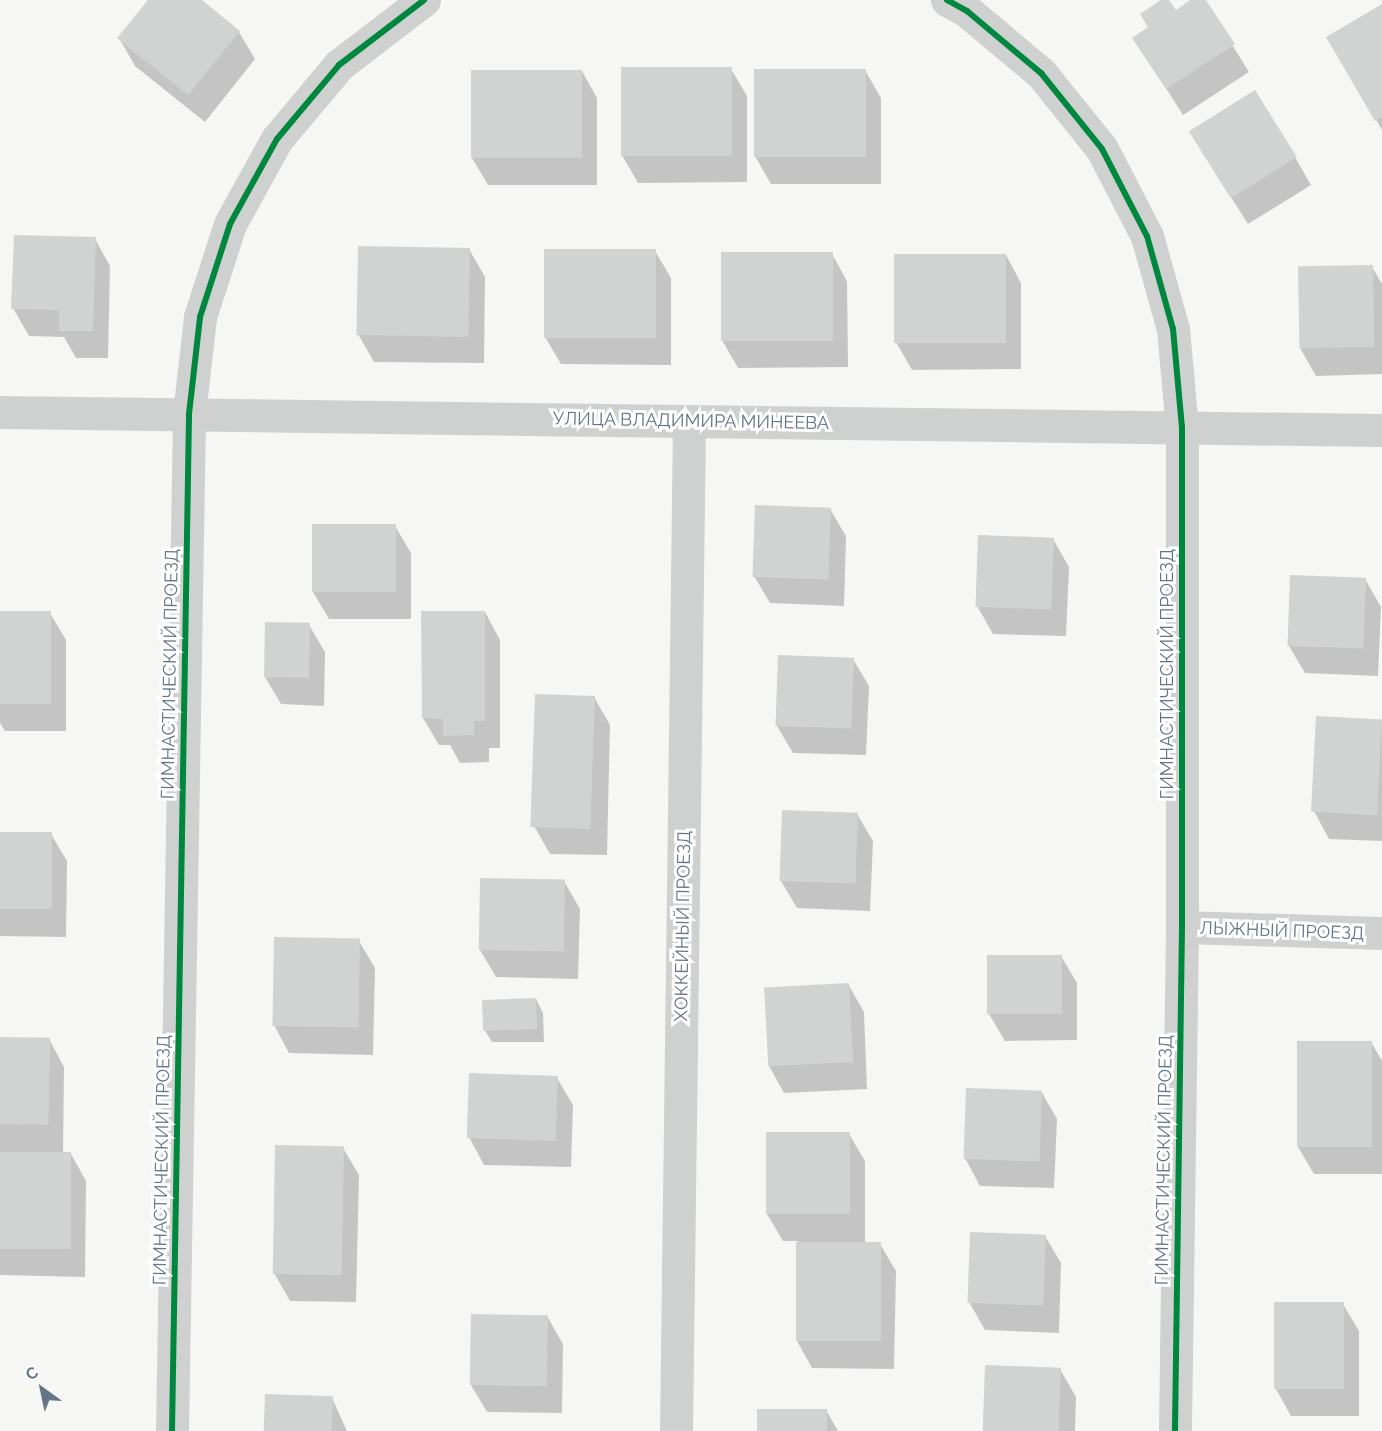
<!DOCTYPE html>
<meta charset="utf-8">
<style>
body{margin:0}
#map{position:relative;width:1382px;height:1431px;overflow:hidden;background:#f6f6f5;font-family:Raleway,sans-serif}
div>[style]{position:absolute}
.shadow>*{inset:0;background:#0003}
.building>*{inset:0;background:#d1d2d2;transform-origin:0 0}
.minor>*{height:33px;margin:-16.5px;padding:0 16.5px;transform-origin:16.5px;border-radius:16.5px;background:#cfd1d1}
.cycleway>*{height:6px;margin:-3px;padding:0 3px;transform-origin:3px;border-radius:3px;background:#00873e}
span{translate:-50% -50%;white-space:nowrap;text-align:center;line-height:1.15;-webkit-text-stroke:6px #fff;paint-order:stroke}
.street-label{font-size:18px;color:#647587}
.north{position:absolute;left:12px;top:1359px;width:60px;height:60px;-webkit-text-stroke:4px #fff;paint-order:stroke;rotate:327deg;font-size:16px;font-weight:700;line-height:24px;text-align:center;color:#647587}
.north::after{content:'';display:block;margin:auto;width:21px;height:27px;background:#647587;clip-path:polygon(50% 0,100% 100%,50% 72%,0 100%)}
</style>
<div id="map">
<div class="shadow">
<i style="clip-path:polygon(150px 0,200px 0,239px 32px,255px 59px,205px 122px,135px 66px,119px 38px)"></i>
<i style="clip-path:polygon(1164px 0,1175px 12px,1193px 0,1204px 0,1249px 72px,1183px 115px,1134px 38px,1150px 28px)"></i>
<i style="clip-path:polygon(1382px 5px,1382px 130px,1344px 64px)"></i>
<i style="clip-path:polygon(731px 69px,747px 96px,747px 182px,638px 183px,622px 155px)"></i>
<i style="clip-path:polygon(865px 70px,881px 98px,881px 184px,771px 184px,755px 156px)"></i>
<i style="clip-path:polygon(582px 71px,597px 98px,597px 185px,488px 185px,472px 158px)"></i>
<i style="clip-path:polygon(1295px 157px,1311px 185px,1248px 224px,1207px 159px)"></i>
<i style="clip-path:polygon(95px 239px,110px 266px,108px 358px,76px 358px,64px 337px,29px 336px,13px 308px)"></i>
<i style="clip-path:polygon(469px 249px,485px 277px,484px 363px,374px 362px,358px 334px)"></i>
<i style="clip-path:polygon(545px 251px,655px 251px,671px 278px,671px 365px,561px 364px,545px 337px)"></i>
<i style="clip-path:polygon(832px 254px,847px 281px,848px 367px,738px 368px,722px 340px)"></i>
<i style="clip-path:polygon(1006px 255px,1021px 283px,1021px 369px,912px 370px,896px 342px)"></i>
<i style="clip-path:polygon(1372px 267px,1382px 284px,1382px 374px,1316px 376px,1300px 348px)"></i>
<i style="clip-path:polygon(830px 509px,846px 536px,844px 606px,770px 603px,754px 576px)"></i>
<i style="clip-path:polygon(395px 526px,411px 553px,411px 619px,329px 619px,313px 592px)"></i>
<i style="clip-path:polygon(1053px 539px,1069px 567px,1066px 636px,993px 634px,977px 606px)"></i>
<i style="clip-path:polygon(1292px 577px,1365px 579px,1381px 607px,1378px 676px,1305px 673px,1289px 646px)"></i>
<i style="clip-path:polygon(485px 612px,500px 640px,500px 748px,489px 748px,489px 762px,460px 763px,450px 745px,439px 745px,423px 718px)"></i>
<i style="clip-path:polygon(0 613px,50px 613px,66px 640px,66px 731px,5px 731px,0 723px)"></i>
<i style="clip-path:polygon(309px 625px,325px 652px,324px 706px,281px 704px,265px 677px)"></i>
<i style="clip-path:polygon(853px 659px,869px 686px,866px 755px,793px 753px,777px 726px)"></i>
<i style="clip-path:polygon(594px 697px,610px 725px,607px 855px,550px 854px,534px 826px)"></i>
<i style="clip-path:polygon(1382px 720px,1382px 841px,1329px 839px,1314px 811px)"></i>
<i style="clip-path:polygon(783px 812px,857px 814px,873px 841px,870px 911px,797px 908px,781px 881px)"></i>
<i style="clip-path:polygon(0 833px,51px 834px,67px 861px,66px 937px,0 936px)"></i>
<i style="clip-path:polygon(564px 881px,580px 909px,578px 979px,496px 977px,480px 950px)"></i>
<i style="clip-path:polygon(359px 941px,375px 968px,373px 1055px,289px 1053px,274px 1025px)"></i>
<i style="clip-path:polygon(1061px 956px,1077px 983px,1077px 1040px,1005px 1041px,989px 1014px)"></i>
<i style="clip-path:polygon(848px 984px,864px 1012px,867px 1089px,784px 1093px,769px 1066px)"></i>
<i style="clip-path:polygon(536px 999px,543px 1013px,544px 1042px,492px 1042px,484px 1029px)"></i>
<i style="clip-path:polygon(0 1039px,49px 1039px,64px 1067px,63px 1154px,71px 1154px,86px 1181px,85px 1277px,0 1275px)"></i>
<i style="clip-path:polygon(1371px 1042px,1382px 1061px,1382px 1174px,1314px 1174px,1298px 1147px)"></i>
<i style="clip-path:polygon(557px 1078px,573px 1105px,571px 1167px,484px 1165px,469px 1137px)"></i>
<i style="clip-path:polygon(1041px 1091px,1057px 1119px,1054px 1188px,980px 1186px,965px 1158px)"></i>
<i style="clip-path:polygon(849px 1134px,865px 1161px,865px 1244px,880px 1244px,896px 1271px,894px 1369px,812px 1368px,797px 1341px,798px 1241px,783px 1241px,767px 1214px)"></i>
<i style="clip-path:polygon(343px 1148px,359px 1175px,356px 1302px,290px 1301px,274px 1273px)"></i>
<i style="clip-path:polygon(1045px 1236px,1061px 1263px,1059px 1333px,985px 1330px,969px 1302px)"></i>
<i style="clip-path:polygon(1343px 1304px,1359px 1331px,1359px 1416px,1291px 1416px,1276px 1389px)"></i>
<i style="clip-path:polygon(547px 1316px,563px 1344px,562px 1413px,487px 1412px,471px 1385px)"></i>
<i style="clip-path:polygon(1060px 1369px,1076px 1397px,1075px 1431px,984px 1431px)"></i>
<i style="clip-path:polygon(332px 1398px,347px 1431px,266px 1431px)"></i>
<i style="clip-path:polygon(826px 1410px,838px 1431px,759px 1431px)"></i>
</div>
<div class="building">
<i style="clip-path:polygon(148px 0,202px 0,240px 31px,188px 95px,117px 38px)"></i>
<i style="clip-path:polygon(1161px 0,1169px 0,1176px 10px,1190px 0,1206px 0,1235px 44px,1166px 89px,1132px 38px,1148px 27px,1140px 14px)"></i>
<i style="clip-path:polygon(1382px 4px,1382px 117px,1375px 121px,1326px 37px)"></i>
<i style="left:621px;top:67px;width:111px;height:89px"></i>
<i style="left:754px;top:69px;width:112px;height:88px"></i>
<i style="left:471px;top:70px;width:111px;height:88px"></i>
<i style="left:1255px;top:90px;width:79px;height:78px;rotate:58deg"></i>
<i style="clip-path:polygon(14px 235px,96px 237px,93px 331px,59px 331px,59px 310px,11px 309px)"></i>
<i style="left:358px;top:246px;width:112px;height:89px;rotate:1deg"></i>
<i style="left:656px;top:249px;width:89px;height:112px;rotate:90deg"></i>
<i style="left:721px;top:252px;width:112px;height:89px"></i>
<i style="left:894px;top:254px;width:112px;height:89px"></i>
<i style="left:1373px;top:265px;width:82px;height:75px;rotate:89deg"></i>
<i style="left:755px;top:505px;width:76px;height:72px;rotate:2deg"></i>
<i style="left:312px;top:524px;width:84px;height:68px"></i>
<i style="left:978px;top:535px;width:76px;height:72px;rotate:2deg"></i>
<i style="left:1290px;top:575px;width:76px;height:71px;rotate:2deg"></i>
<i style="left:0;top:611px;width:51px;height:93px"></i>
<i style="clip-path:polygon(421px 611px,485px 611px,485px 721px,474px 721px,474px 735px,443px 736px,443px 719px,422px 718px)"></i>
<i style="left:265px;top:622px;width:45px;height:55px;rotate:1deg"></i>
<i style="left:778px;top:655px;width:76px;height:71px;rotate:2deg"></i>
<i style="left:535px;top:694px;width:60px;height:133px;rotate:2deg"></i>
<i style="left:1316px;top:716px;width:66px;height:96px;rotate:3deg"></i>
<i style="left:782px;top:810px;width:76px;height:71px;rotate:2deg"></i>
<i style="left:0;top:832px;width:52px;height:77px"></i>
<i style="left:480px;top:878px;width:85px;height:72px;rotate:1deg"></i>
<i style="left:274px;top:937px;width:86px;height:89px;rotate:1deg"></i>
<i style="left:987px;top:955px;width:75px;height:59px"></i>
<i style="left:849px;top:983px;width:79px;height:85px;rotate:87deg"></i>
<i style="left:536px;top:998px;width:31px;height:54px;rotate:88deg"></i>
<i style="left:0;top:1037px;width:50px;height:87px;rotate:1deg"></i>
<i style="left:1297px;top:1041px;width:75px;height:106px"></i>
<i style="left:469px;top:1073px;width:89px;height:65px;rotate:2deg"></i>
<i style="left:966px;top:1088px;width:76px;height:71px;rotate:2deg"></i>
<i style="left:850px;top:1132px;width:82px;height:84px;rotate:90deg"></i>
<i style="left:275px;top:1145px;width:69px;height:129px;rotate:1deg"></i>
<i style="left:0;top:1152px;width:71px;height:97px"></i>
<i style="left:970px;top:1232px;width:76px;height:71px;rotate:2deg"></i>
<i style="left:796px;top:1242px;width:85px;height:99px"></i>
<i style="left:1344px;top:1302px;width:87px;height:70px;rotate:90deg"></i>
<i style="left:471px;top:1314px;width:77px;height:71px;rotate:1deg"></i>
<i style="left:985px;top:1365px;width:76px;height:66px;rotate:2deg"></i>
<i style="left:265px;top:1394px;width:68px;height:37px;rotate:2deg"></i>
<i style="left:757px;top:1409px;width:70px;height:22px"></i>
</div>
<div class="minor">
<i style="left:947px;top:0;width:23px;rotate:29deg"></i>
<i style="left:967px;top:11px;width:97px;rotate:40deg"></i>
<i style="left:1041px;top:73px;width:97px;rotate:51.2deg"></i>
<i style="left:1102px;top:149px;width:98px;rotate:62.7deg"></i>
<i style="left:1147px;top:236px;width:97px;rotate:74.4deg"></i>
<i style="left:1173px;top:329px;width:98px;rotate:84.8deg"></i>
<i style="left:1182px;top:427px;width:500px;rotate:90deg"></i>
<i style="left:1182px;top:927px;width:504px;rotate:90.8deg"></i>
<i style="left:0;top:412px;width:1382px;rotate:0.75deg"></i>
<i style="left:1182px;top:927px;width:200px;rotate:1.7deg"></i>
<i style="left:172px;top:1431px;width:1017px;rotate:-89.04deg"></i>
<i style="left:189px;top:414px;width:98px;rotate:-83.5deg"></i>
<i style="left:200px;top:317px;width:98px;rotate:-72.1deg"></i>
<i style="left:230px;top:224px;width:97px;rotate:-61.1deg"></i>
<i style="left:277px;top:139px;width:97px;rotate:-50deg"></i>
<i style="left:339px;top:65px;width:107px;rotate:-37.4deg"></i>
<i style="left:676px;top:1431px;width:1010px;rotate:-89.26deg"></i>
</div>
<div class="cycleway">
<i style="left:947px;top:0;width:23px;rotate:29deg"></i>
<i style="left:967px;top:11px;width:97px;rotate:40deg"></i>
<i style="left:1041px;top:73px;width:97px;rotate:51.2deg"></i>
<i style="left:1102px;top:149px;width:98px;rotate:62.7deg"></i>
<i style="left:1147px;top:236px;width:97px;rotate:74.4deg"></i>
<i style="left:1173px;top:329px;width:98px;rotate:84.8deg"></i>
<i style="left:1182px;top:427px;width:500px;rotate:90deg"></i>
<i style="left:1182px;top:927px;width:504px;rotate:90.8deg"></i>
<i style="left:172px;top:1431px;width:1017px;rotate:-89.04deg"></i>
<i style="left:189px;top:414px;width:98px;rotate:-83.5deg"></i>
<i style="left:200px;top:317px;width:98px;rotate:-72.1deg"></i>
<i style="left:230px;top:224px;width:97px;rotate:-61.1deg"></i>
<i style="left:277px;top:139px;width:97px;rotate:-50deg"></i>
<i style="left:339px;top:65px;width:107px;rotate:-37.4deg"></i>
</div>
<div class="street-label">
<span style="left:691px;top:421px;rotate:1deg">УЛИЦА ВЛАДИМИРА МИНЕЕВА</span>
<span style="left:170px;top:674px;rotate:-89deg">ГИМНАСТИЧЕСКИЙ ПРОЕЗД</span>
<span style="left:1167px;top:674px;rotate:-90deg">ГИМНАСТИЧЕСКИЙ ПРОЕЗД</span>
<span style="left:683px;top:926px;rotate:-89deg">ХОККЕЙНЫЙ ПРОЕЗД</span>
<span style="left:1282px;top:931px;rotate:2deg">ЛЫЖНЫЙ ПРОЕЗД</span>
<span style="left:162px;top:1160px;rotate:-89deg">ГИМНАСТИЧЕСКИЙ ПРОЕЗД</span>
<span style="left:1164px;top:1160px;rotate:-89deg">ГИМНАСТИЧЕСКИЙ ПРОЕЗД</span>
</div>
<div class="north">С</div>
</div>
